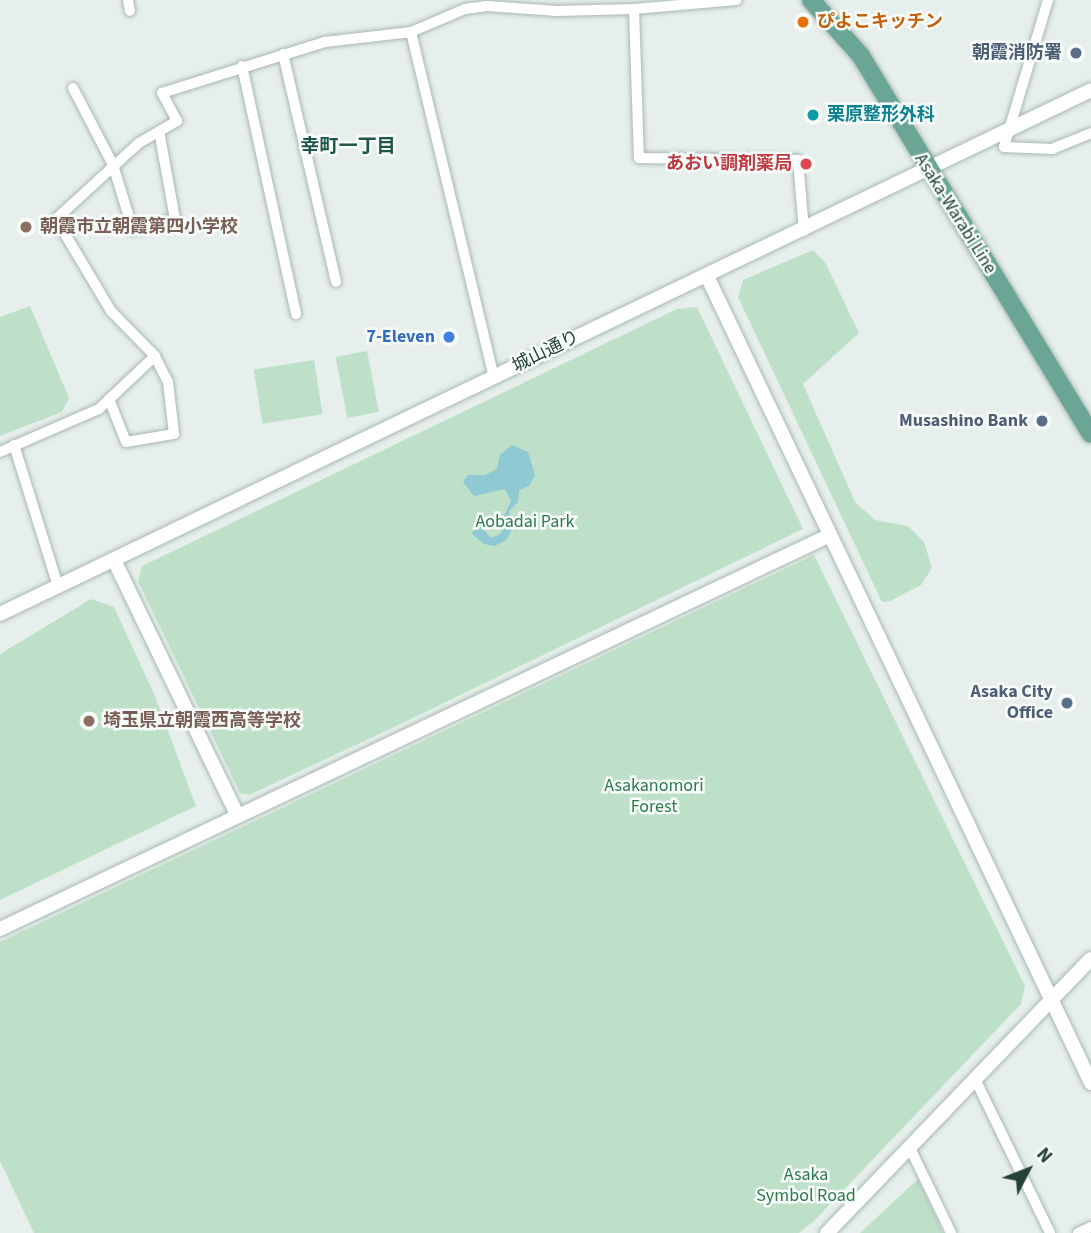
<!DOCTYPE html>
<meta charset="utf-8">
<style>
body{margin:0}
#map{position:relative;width:1091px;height:1233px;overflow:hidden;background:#e6efeb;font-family:"Source Sans 3","Noto Sans JP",sans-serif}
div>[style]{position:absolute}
.green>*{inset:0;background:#bfe0c8;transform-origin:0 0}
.water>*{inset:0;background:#8ec9d4}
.roads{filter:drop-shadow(0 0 2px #a8b8b2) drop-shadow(0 0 2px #a8b8b2)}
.minor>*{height:10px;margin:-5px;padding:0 5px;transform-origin:5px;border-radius:5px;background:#fff}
.tertiary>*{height:14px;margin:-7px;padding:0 7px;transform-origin:7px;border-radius:7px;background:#fff}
.primary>*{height:18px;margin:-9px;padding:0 9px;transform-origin:9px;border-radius:9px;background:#6aa596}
.dots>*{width:19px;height:19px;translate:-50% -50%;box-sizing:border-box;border:4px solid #f7fbf9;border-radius:50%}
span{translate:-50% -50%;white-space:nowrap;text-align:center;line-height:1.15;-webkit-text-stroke:5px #f7fbf9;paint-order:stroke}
.food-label{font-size:18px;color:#c56008;font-weight:700}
.left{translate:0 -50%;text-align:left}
.service-label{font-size:18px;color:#4e5e75;font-weight:700}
.right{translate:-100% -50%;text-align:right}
.culture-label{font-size:18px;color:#0d838f;font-weight:700}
.health-label{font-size:18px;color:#be3a42;font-weight:700}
.street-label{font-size:18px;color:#24423a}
.education-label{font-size:18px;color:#785e54;font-weight:700}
.shop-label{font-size:18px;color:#366cbe;font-weight:700}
.park-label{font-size:18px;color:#2d7a4b}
.neighbourhood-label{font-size:19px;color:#1f5548;font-weight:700}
.north{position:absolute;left:993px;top:1135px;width:70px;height:70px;-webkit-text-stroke:5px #f7fbf9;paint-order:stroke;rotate:48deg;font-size:19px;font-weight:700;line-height:28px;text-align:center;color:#24423a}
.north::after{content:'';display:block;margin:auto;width:24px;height:32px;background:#24423a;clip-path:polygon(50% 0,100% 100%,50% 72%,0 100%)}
</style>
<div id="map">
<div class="green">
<i style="clip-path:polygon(813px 250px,825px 262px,859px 333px,803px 384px,855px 502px,875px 520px,908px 526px,924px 542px,932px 568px,921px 585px,890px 601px,882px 602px,738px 297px,743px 280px)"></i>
<i style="clip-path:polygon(30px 306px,69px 398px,62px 412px,0 436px,0 317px)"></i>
<i style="clip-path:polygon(697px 307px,803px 529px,388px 730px,249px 795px,240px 793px,138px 581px,142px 566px,677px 309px)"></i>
<i style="left:367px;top:351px;width:62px;height:32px;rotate:79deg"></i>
<i style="left:314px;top:360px;width:55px;height:61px;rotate:81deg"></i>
<i style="clip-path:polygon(814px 555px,1025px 986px,1021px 1004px,815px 1220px,799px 1233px,34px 1233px,0 1161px,0 942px)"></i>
<i style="clip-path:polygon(91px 599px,114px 607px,155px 696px,196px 806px,0 900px,0 654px)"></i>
<i style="clip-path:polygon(918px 1179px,943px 1233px,860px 1233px,904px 1192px)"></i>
</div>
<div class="water">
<i style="clip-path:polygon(512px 445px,528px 452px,535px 475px,529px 486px,519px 490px,518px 502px,509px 511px,512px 529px,506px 540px,495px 546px,484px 544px,471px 533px,481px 527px,491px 538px,499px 535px,506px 527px,503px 518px,511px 501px,505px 489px,474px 496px,463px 482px,468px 475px,485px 475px,497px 469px,500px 455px)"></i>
</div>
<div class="roads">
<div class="minor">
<i style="left:128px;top:0;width:11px;rotate:80deg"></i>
<i style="left:1048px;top:0;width:153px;rotate:106.7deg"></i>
<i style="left:1004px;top:147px;width:48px;rotate:2.4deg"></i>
<i style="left:1052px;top:149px;width:42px;rotate:-22.3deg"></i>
<i style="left:634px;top:9px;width:103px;rotate:-5deg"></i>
<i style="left:411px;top:32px;width:355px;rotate:76.5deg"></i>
<i style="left:283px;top:54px;width:234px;rotate:76.9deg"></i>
<i style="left:242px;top:66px;width:254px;rotate:77.7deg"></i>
<i style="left:73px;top:88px;width:87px;rotate:62.5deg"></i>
<i style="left:113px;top:165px;width:68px;rotate:72.9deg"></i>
<i style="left:133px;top:230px;width:43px;rotate:-14.7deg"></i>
<i style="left:175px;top:219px;width:89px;rotate:-100.3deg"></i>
<i style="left:109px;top:399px;width:46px;rotate:68.4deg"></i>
<i style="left:126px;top:442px;width:49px;rotate:-9.5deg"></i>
<i style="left:174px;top:434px;width:52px;rotate:-96.6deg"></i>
<i style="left:168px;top:382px;width:29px;rotate:-117deg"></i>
<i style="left:155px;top:356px;width:63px;rotate:-134.4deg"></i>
<i style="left:111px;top:311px;width:107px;rotate:-120.9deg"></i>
<i style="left:56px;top:219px;width:113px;rotate:-42.5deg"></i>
<i style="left:139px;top:143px;width:44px;rotate:-30.1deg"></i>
<i style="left:177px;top:121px;width:32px;rotate:-118deg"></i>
<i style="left:162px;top:93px;width:171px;rotate:-17.4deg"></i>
<i style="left:325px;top:42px;width:87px;rotate:-6.6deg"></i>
<i style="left:411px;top:32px;width:59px;rotate:-23.1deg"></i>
<i style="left:465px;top:9px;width:22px;rotate:-8deg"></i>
<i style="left:487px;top:6px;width:70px;rotate:4.1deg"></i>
<i style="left:557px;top:11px;width:77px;rotate:-1.5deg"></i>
<i style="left:634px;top:9px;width:149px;rotate:88.1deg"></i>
<i style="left:639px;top:158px;width:159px;rotate:0.7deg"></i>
<i style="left:798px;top:160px;width:71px;rotate:85.2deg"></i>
<i style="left:14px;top:445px;width:148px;rotate:72.7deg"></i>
<i style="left:0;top:452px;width:108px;rotate:-23.5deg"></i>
<i style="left:99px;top:409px;width:77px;rotate:-43.4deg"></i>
<i style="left:976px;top:1081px;width:169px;rotate:64deg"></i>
<i style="left:910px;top:1148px;width:94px;rotate:64.2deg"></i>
<i style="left:1078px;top:1233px;width:14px;rotate:-25deg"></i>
</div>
<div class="tertiary">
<i style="left:707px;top:276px;width:894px;rotate:64.55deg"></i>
<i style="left:114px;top:560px;width:284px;rotate:64.2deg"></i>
<i style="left:0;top:614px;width:1210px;rotate:-25.65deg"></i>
<i style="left:0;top:929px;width:919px;rotate:-25.39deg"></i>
<i style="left:827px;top:1233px;width:380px;rotate:-46.1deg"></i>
</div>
<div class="primary">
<i style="left:811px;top:0;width:75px;rotate:48.2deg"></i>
<i style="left:861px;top:56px;width:442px;rotate:58.7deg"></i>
</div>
</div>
<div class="dots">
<i style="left:803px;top:22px;background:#e8710a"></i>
<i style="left:1076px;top:53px;background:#5c6f8a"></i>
<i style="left:813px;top:115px;background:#0f9aa8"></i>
<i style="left:806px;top:164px;background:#e0444e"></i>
<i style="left:26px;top:227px;background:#8d6e63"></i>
<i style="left:449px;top:337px;background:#3f7fe0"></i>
<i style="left:1042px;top:421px;background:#5c6f8a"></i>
<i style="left:1067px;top:703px;background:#5c6f8a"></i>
<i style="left:89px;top:721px;background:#8d6e63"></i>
</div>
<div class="food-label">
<span class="left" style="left:817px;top:22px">ぴよこキッチン</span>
</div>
<div class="service-label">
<span class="right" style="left:1062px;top:53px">朝霞消防署</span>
<span class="right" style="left:1028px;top:421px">Musashino Bank</span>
<span class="right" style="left:1053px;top:703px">Asaka City<br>Office</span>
</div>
<div class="culture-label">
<span class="left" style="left:827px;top:115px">栗原整形外科</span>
</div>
<div class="health-label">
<span class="right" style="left:792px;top:164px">あおい調剤薬局</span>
</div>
<div class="street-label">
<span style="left:955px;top:214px;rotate:58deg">Asaka-Warabi Line</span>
<span style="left:546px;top:352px;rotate:-26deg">城山通り</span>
</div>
<div class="education-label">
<span class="left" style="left:40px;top:227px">朝霞市立朝霞第四小学校</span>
<span class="left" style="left:103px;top:721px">埼玉県立朝霞西高等学校</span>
</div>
<div class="shop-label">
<span class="right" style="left:435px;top:337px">7-Eleven</span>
</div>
<div class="park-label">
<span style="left:525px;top:522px">Aobadai Park</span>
<span style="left:654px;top:797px">Asakanomori<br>Forest</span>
<span style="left:806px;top:1186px">Asaka<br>Symbol Road</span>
</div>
<div class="neighbourhood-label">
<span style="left:348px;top:147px">幸町一丁目</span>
</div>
<div class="north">N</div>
</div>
